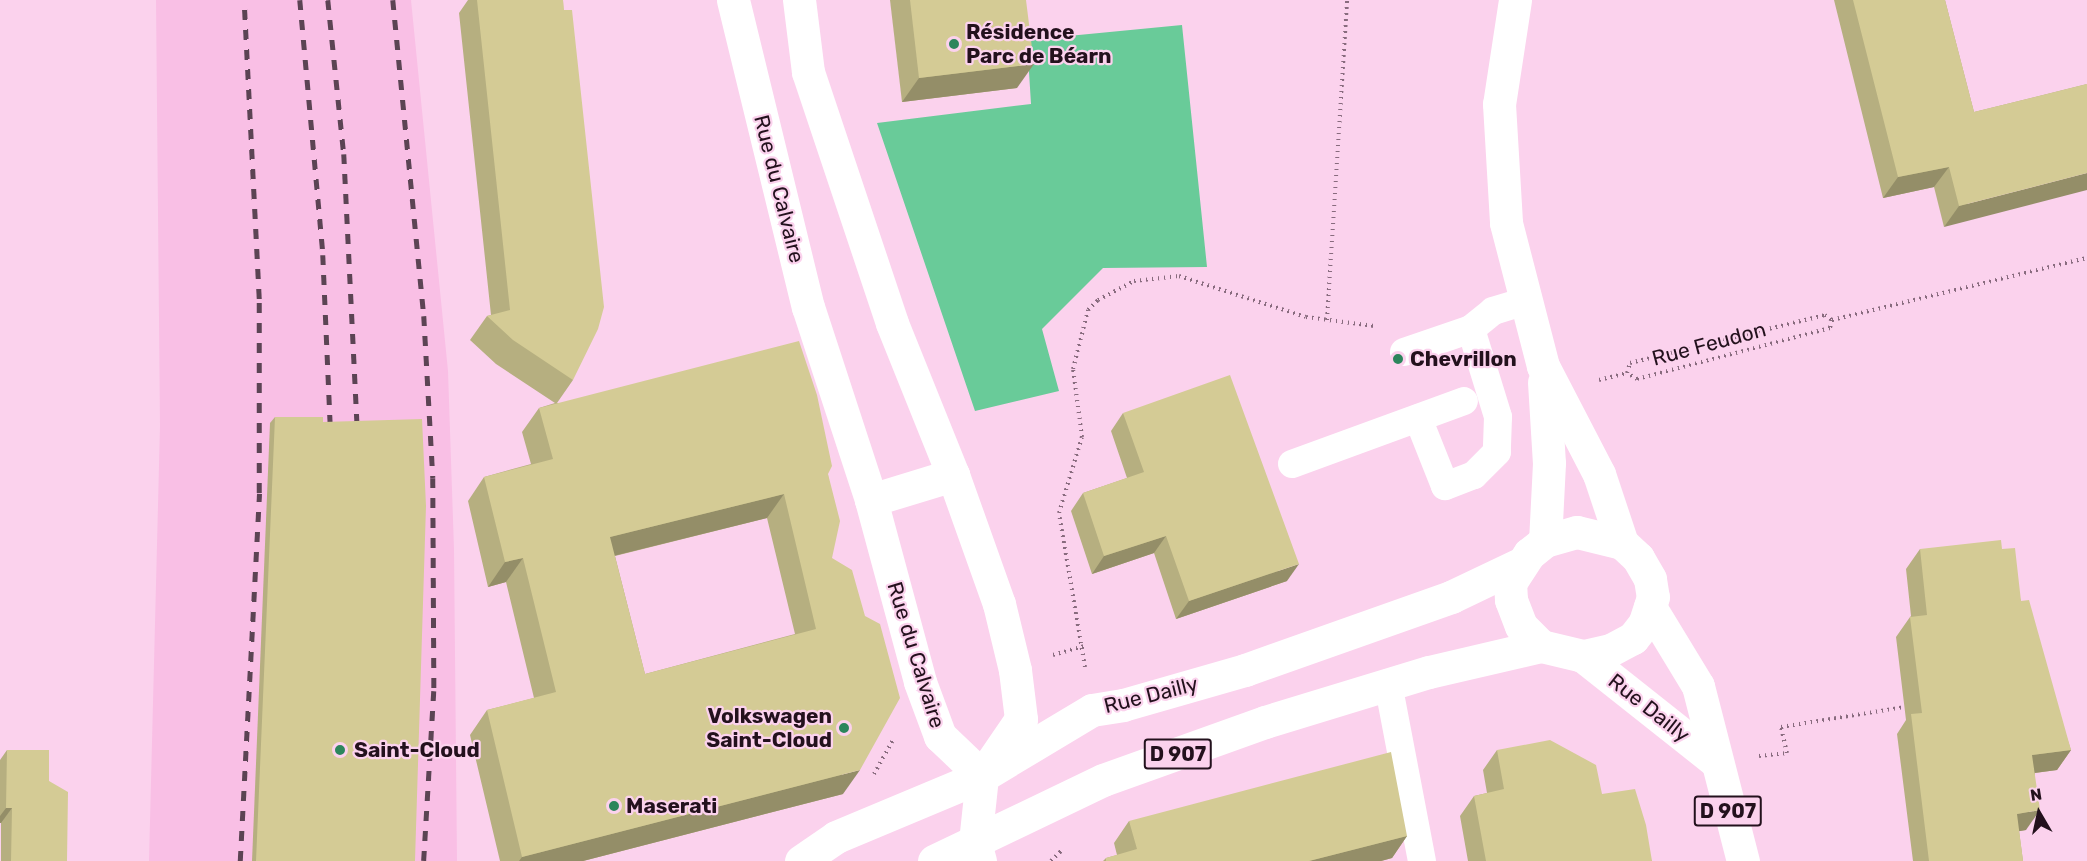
<!DOCTYPE html>
<meta charset="utf-8">
<style>
body{margin:0}
#map{position:relative;width:2087px;height:861px;overflow:hidden;background:#fbd2ed;font-family:Rubik,sans-serif}
div>[style]{position:absolute}
.built>*{inset:0;background:#f9bfe5}
.green>*{inset:0;background:#69cb99}
.path>*{height:4px;margin-top:-2px;transform-origin:0;background:repeating-linear-gradient(90deg,#886b7e 0 1.5px,transparent 0 6px)}
.service>*{height:28px;margin:-14px;padding:0 14px;transform-origin:14px;border-radius:14px;background:#fff}
.minor>*{height:33px;margin:-16.5px;padding:0 16.5px;transform-origin:16.5px;border-radius:16.5px;background:#fff}
.secondary>*{height:33px;margin:-16.5px;padding:0 16.5px;transform-origin:16.5px;border-radius:16.5px;background:#fff}
.primary>*{height:33px;margin:-16.5px;padding:0 16.5px;transform-origin:16.5px;border-radius:16.5px;background:#fff}
.rail>*{height:4.5px;margin-top:-2.25px;transform-origin:0;background:repeating-linear-gradient(90deg,#5c4454 0 10px,transparent 0 20px)}
.wall>*{inset:0;background:#b6af80}
.shaded-wall>*{inset:0;background:#948e68}
.building>*{inset:0;background:#d4cb95}
.dots>*{width:16px;height:16px;translate:-50% -50%;box-sizing:border-box;border:3px solid #fbd2ed;border-radius:50%}
span{translate:-50% -50%;white-space:nowrap;text-align:center;line-height:1.15;-webkit-text-stroke:4.5px #fbd2ed;paint-order:stroke}
.shield-label span{padding:2px 4px;background:#fbd2ed;border:2px solid;border-radius:4px;-webkit-text-stroke-width:0}
.shield-label{font-size:20px;color:#23111d;font-weight:700}
.poi-label{font-size:21px;color:#23111d;font-weight:700}
.left{translate:0 -50%;text-align:left}
.right{translate:-100% -50%;text-align:right}
.street-label{font-size:21px;color:#23111d}
.north{position:absolute;left:2009px;top:783px;width:60px;height:60px;-webkit-text-stroke:4px #fbd2ed;paint-order:stroke;rotate:351deg;font-size:16px;font-weight:700;line-height:24px;text-align:center;color:#23111d}
.north::after{content:'';display:block;margin:auto;width:21px;height:27px;background:#23111d;clip-path:polygon(50% 0,100% 100%,50% 72%,0 100%)}
</style>
<div id="map">
<div class="built">
<i style="clip-path:polygon(156px 0,411px 0,448px 371px,454px 549px,457px 861px,149px 861px,160px 426px)"></i>
</div>
<div class="green">
<i style="clip-path:polygon(1182px 25px,1207px 267px,1103px 268px,1042px 329px,1059px 391px,975px 411px,877px 123px,1031px 104px,1027px 40px)"></i>
</div>
<div class="path">
<i style="left:1825px;top:315px;width:9px;rotate:36deg"></i>
<i style="left:1832px;top:320px;width:8px;rotate:104deg"></i>
<i style="left:1830px;top:328px;width:200px;rotate:165.2deg"></i>
<i style="left:1637px;top:379px;width:12px;rotate:-149deg"></i>
<i style="left:1627px;top:373px;width:10px;rotate:-73deg"></i>
<i style="left:1630px;top:363px;width:201px;rotate:-13.8deg"></i>
<i style="left:1327px;top:320px;width:321px;rotate:-86.4deg"></i>
<i style="left:1832px;top:320px;width:262px;rotate:-13.7deg"></i>
<i style="left:1599px;top:380px;width:29px;rotate:-14deg"></i>
<i style="left:1053px;top:655px;width:32px;rotate:-16deg"></i>
<i style="left:1085px;top:667px;width:156px;rotate:-99.6deg"></i>
<i style="left:1059px;top:513px;width:79px;rotate:-73.2deg"></i>
<i style="left:1082px;top:437px;width:69px;rotate:-97.5deg"></i>
<i style="left:1073px;top:369px;width:61px;rotate:-75.7deg"></i>
<i style="left:1088px;top:310px;width:14px;rotate:-45deg"></i>
<i style="left:1098px;top:300px;width:41px;rotate:-27.8deg"></i>
<i style="left:1134px;top:281px;width:45px;rotate:-6.3deg"></i>
<i style="left:1179px;top:276px;width:133px;rotate:17.9deg"></i>
<i style="left:1306px;top:317px;width:69px;rotate:7.5deg"></i>
<i style="left:1759px;top:756px;width:28px;rotate:-6deg"></i>
<i style="left:1787px;top:753px;width:27px;rotate:-103deg"></i>
<i style="left:1781px;top:727px;width:126px;rotate:-9.2deg"></i>
<i style="left:874px;top:774px;width:41px;rotate:-60.9deg"></i>
<i style="left:1051px;top:861px;width:17px;rotate:-45deg"></i>
</div>
<div class="service">
<i style="left:1471px;top:329px;width:28px;rotate:-39deg"></i>
<i style="left:1493px;top:311px;width:34px;rotate:-17deg"></i>
<i style="left:1404px;top:352px;width:71px;rotate:-18.9deg"></i>
<i style="left:1471px;top:329px;width:92px;rotate:72.9deg"></i>
<i style="left:1498px;top:417px;width:35px;rotate:92deg"></i>
<i style="left:1497px;top:452px;width:33px;rotate:135deg"></i>
<i style="left:1474px;top:475px;width:31px;rotate:159deg"></i>
<i style="left:1445px;top:486px;width:73px;rotate:-111.7deg"></i>
<i style="left:1292px;top:464px;width:183px;rotate:-20.1deg"></i>
<i style="left:1388px;top:683px;width:181px;rotate:79.2deg"></i>
</div>
<div class="minor">
<i style="left:1515px;top:0;width:105px;rotate:98.7deg"></i>
<i style="left:1499px;top:104px;width:119px;rotate:86.6deg"></i>
<i style="left:1506px;top:223px;width:148px;rotate:75.5deg"></i>
<i style="left:1543px;top:366px;width:122px;rotate:62.6deg"></i>
<i style="left:1599px;top:474px;width:73px;rotate:71.6deg"></i>
<i style="left:1544px;top:382px;width:81px;rotate:86.5deg"></i>
<i style="left:1549px;top:463px;width:78px;rotate:92.9deg"></i>
<i style="left:871px;top:500px;width:86px;rotate:-17deg"></i>
<i style="left:980px;top:861px;width:20px;rotate:-105deg"></i>
<i style="left:975px;top:842px;width:66px;rotate:-83.9deg"></i>
</div>
<div class="secondary">
<i style="left:733px;top:0;width:316px;rotate:76.3deg"></i>
<i style="left:808px;top:307px;width:203px;rotate:71.9deg"></i>
<i style="left:871px;top:500px;width:188px;rotate:74.9deg"></i>
<i style="left:920px;top:682px;width:58px;rotate:69.7deg"></i>
<i style="left:940px;top:736px;width:58px;rotate:43.6deg"></i>
<i style="left:982px;top:776px;width:69px;rotate:-55.6deg"></i>
<i style="left:1021px;top:719px;width:49px;rotate:-97deg"></i>
<i style="left:1015px;top:670px;width:68px;rotate:-103.6deg"></i>
<i style="left:999px;top:604px;width:137px;rotate:-109.6deg"></i>
<i style="left:953px;top:475px;width:164px;rotate:-111.9deg"></i>
<i style="left:892px;top:323px;width:265px;rotate:-108.5deg"></i>
<i style="left:808px;top:72px;width:73px;rotate:-97.1deg"></i>
</div>
<div class="primary">
<i style="left:1577px;top:532px;width:46px;rotate:13.7deg"></i>
<i style="left:1622px;top:543px;width:22px;rotate:43deg"></i>
<i style="left:1638px;top:558px;width:24px;rotate:60deg"></i>
<i style="left:1650px;top:579px;width:18px;rotate:81deg"></i>
<i style="left:1653px;top:597px;width:28px;rotate:108deg"></i>
<i style="left:1644px;top:624px;width:18px;rotate:128deg"></i>
<i style="left:1633px;top:638px;width:26px;rotate:152deg"></i>
<i style="left:1610px;top:650px;width:28px;rotate:167deg"></i>
<i style="left:1583px;top:656px;width:43px;rotate:-166.6deg"></i>
<i style="left:1541px;top:646px;width:28px;rotate:-135deg"></i>
<i style="left:1521px;top:626px;width:28px;rotate:-111deg"></i>
<i style="left:1511px;top:600px;width:17px;rotate:-93deg"></i>
<i style="left:1510px;top:583px;width:35px;rotate:-57deg"></i>
<i style="left:1529px;top:554px;width:21px;rotate:-39deg"></i>
<i style="left:1545px;top:541px;width:33px;rotate:-16deg"></i>
<i style="left:1650px;top:607px;width:92px;rotate:58.7deg"></i>
<i style="left:1698px;top:686px;width:181px;rotate:75.6deg"></i>
<i style="left:1583px;top:656px;width:167px;rotate:38.4deg"></i>
<i style="left:801px;top:861px;width:42px;rotate:-34.4deg"></i>
<i style="left:836px;top:837px;width:158px;rotate:-22.7deg"></i>
<i style="left:982px;top:776px;width:128px;rotate:-31deg"></i>
<i style="left:1092px;top:710px;width:31px;rotate:-9deg"></i>
<i style="left:1123px;top:705px;width:127px;rotate:-16deg"></i>
<i style="left:1245px;top:670px;width:219px;rotate:-19.5deg"></i>
<i style="left:1451px;top:597px;width:74px;rotate:-25.5deg"></i>
<i style="left:934px;top:861px;width:187px;rotate:-25.6deg"></i>
<i style="left:1103px;top:780px;width:172px;rotate:-19.7deg"></i>
<i style="left:1265px;top:722px;width:171px;rotate:-17deg"></i>
<i style="left:1429px;top:672px;width:115px;rotate:-13.1deg"></i>
</div>
<div class="rail">
<i style="left:300px;top:0;width:256px;rotate:84.8deg"></i>
<i style="left:323px;top:255px;width:185px;rotate:87.5deg"></i>
<i style="left:328px;top:0;width:155px;rotate:84.1deg"></i>
<i style="left:344px;top:154px;width:283px;rotate:87.2deg"></i>
<i style="left:393px;top:0;width:318px;rotate:84.4deg"></i>
<i style="left:424px;top:316px;width:162px;rotate:86.8deg"></i>
<i style="left:433px;top:478px;width:213px;rotate:89.7deg"></i>
<i style="left:434px;top:691px;width:170px;rotate:93.4deg"></i>
<i style="left:240px;top:861px;width:368px;rotate:-87deg"></i>
<i style="left:259px;top:493px;width:194px;rotate:-90deg"></i>
<i style="left:259px;top:299px;width:299px;rotate:-92.9deg"></i>
</div>
<div class="wall">
<i style="clip-path:polygon(evenodd,468px 0,563px 0,573px 380px,557px 403px,828px 474px,843px 794px,583px 861px,500px 861px,470px 735px,487px 710px,534px 698px,506px 582px,488px 587px,468px 501px,484px 477px,531px 464px,522px 432px,539px 408px,555px 403px,496px 364px,470px 340px,487px 316px,491px 315px,459px 13px,468px 0,767px 518px,795px 634px,645px 674px,615px 556px,767px 518px)"></i>
<i style="clip-path:polygon(890px 0,1026px 0,1017px 88px,902px 102px)"></i>
<i style="clip-path:polygon(1834px 0,1945px 0,1974px 112px,2087px 84px,1944px 227px,1934px 187px,1883px 198px)"></i>
<i style="clip-path:polygon(1123px 413px,1287px 581px,1176px 619px,1154px 553px,1092px 574px,1071px 511px,1083px 493px,1127px 478px,1111px 431px)"></i>
<i style="clip-path:polygon(275px 417px,323px 422px,415px 861px,252px 861px,270px 423px)"></i>
<i style="clip-path:polygon(1920px 549px,2002px 549px,2021px 601px,2071px 750px,2057px 770px,2035px 773px,2026px 830px,2019px 831px,2023px 861px,1913px 861px,1897px 734px,1906px 720px,1896px 637px,1910px 617px,1911px 616px,1906px 569px)"></i>
<i style="clip-path:polygon(7px 750px,49px 781px,67px 861px,1px 861px,1px 823px,0 823px,0 760px)"></i>
<i style="clip-path:polygon(1497px 750px,1602px 794px,1652px 861px,1468px 861px,1460px 816px,1474px 796px,1487px 793px,1483px 770px)"></i>
<i style="clip-path:polygon(1129px 821px,1407px 836px,1392px 858px,1381px 861px,1103px 861px,1106px 858px,1117px 855px,1114px 843px)"></i>
</div>
<div class="shaded-wall">
<i style="clip-path:polygon(1034px 64px,1017px 88px,902px 102px,919px 78px)"></i>
<i style="clip-path:polygon(1949px 167px,1934px 187px,1883px 198px,1898px 177px)"></i>
<i style="clip-path:polygon(2087px 173px,2087px 190px,1944px 227px,1959px 206px)"></i>
<i style="clip-path:polygon(784px 494px,767px 518px,593px 561px,610px 537px)"></i>
<i style="clip-path:polygon(1166px 536px,1154px 553px,1092px 574px,1104px 556px)"></i>
<i style="clip-path:polygon(523px 558px,506px 582px,488px 587px,505px 562px)"></i>
<i style="clip-path:polygon(1299px 564px,1287px 581px,1176px 619px,1189px 601px)"></i>
<i style="clip-path:polygon(2071px 750px,2057px 770px,2018px 775px,2032px 755px)"></i>
<i style="clip-path:polygon(860px 770px,843px 794px,583px 861px,519px 861px,522px 857px)"></i>
<i style="clip-path:polygon(6px 808px,12px 808px,1px 823px,0 823px,0 816px)"></i>
<i style="clip-path:polygon(2040px 810px,2026px 830px,2003px 834px,2017px 814px)"></i>
<i style="clip-path:polygon(1407px 836px,1392px 858px,1381px 861px,1309px 861px)"></i>
</div>
<div class="building">
<i style="clip-path:polygon(477px 0,563px 0,564px 10px,572px 10px,604px 307px,598px 329px,573px 380px,513px 340px,487px 316px,510px 310px)"></i>
<i style="clip-path:polygon(910px 0,1026px 0,1034px 64px,919px 78px)"></i>
<i style="clip-path:polygon(1853px 0,1945px 0,1974px 112px,2087px 84px,2087px 173px,1959px 206px,1949px 167px,1898px 177px)"></i>
<i style="clip-path:polygon(evenodd,799px 341px,817px 395px,832px 466px,828px 474px,840px 521px,832px 558px,852px 570px,865px 616px,880px 624px,900px 698px,860px 770px,522px 857px,487px 710px,556px 692px,523px 558px,505px 562px,484px 477px,553px 459px,539px 408px,799px 341px,784px 494px,816px 629px,645px 674px,610px 537px,784px 494px)"></i>
<i style="clip-path:polygon(1230px 375px,1299px 564px,1189px 601px,1166px 536px,1104px 556px,1083px 493px,1144px 472px,1123px 413px)"></i>
<i style="clip-path:polygon(275px 417px,323px 417px,323px 422px,422px 419px,426px 506px,415px 861px,256px 861px)"></i>
<i style="clip-path:polygon(2001px 540px,2002px 549px,2015px 548px,2021px 601px,2029px 600px,2071px 750px,2032px 755px,2040px 810px,2017px 814px,2023px 861px,1929px 861px,1911px 714px,1922px 713px,1910px 617px,1927px 615px,1920px 549px)"></i>
<i style="clip-path:polygon(1550px 740px,1596px 765px,1602px 794px,1635px 789px,1646px 825px,1652px 861px,1486px 861px,1474px 796px,1504px 789px,1497px 750px)"></i>
<i style="clip-path:polygon(7px 750px,49px 750px,49px 781px,68px 792px,67px 861px,11px 861px,12px 808px,6px 808px)"></i>
<i style="clip-path:polygon(1391px 752px,1407px 836px,1309px 861px,1106px 861px,1106px 858px,1137px 849px,1129px 821px)"></i>
</div>
<div class="dots">
<i style="left:954px;top:44px;background:#2c865c"></i>
<i style="left:1398px;top:359px;background:#2c865c"></i>
<i style="left:844px;top:728px;background:#2c865c"></i>
<i style="left:340px;top:750px;background:#2c865c"></i>
<i style="left:614px;top:806px;background:#2c865c"></i>
</div>
<div class="shield-label">
<span style="left:1178px;top:754px">D 907</span>
<span style="left:1728px;top:811px">D 907</span>
</div>
<div class="poi-label">
<span class="left" style="left:966px;top:44px">Résidence<br>Parc de Béarn</span>
<span class="left" style="left:1410px;top:359px">Chevrillon</span>
<span class="right" style="left:832px;top:728px">Volkswagen<br>Saint-Cloud</span>
<span class="left" style="left:354px;top:750px">Saint-Cloud</span>
<span class="left" style="left:626px;top:806px">Maserati</span>
</div>
<div class="street-label">
<span style="left:779px;top:189px;rotate:76deg">Rue du Calvaire</span>
<span style="left:1709px;top:344px;rotate:-15deg">Rue Feudon</span>
<span style="left:916px;top:655px;rotate:73deg">Rue du Calvaire</span>
<span style="left:1151px;top:695px;rotate:-14deg">Rue Dailly</span>
<span style="left:1649px;top:708px;rotate:38deg">Rue Dailly</span>
</div>
<div class="north">N</div>
</div>
